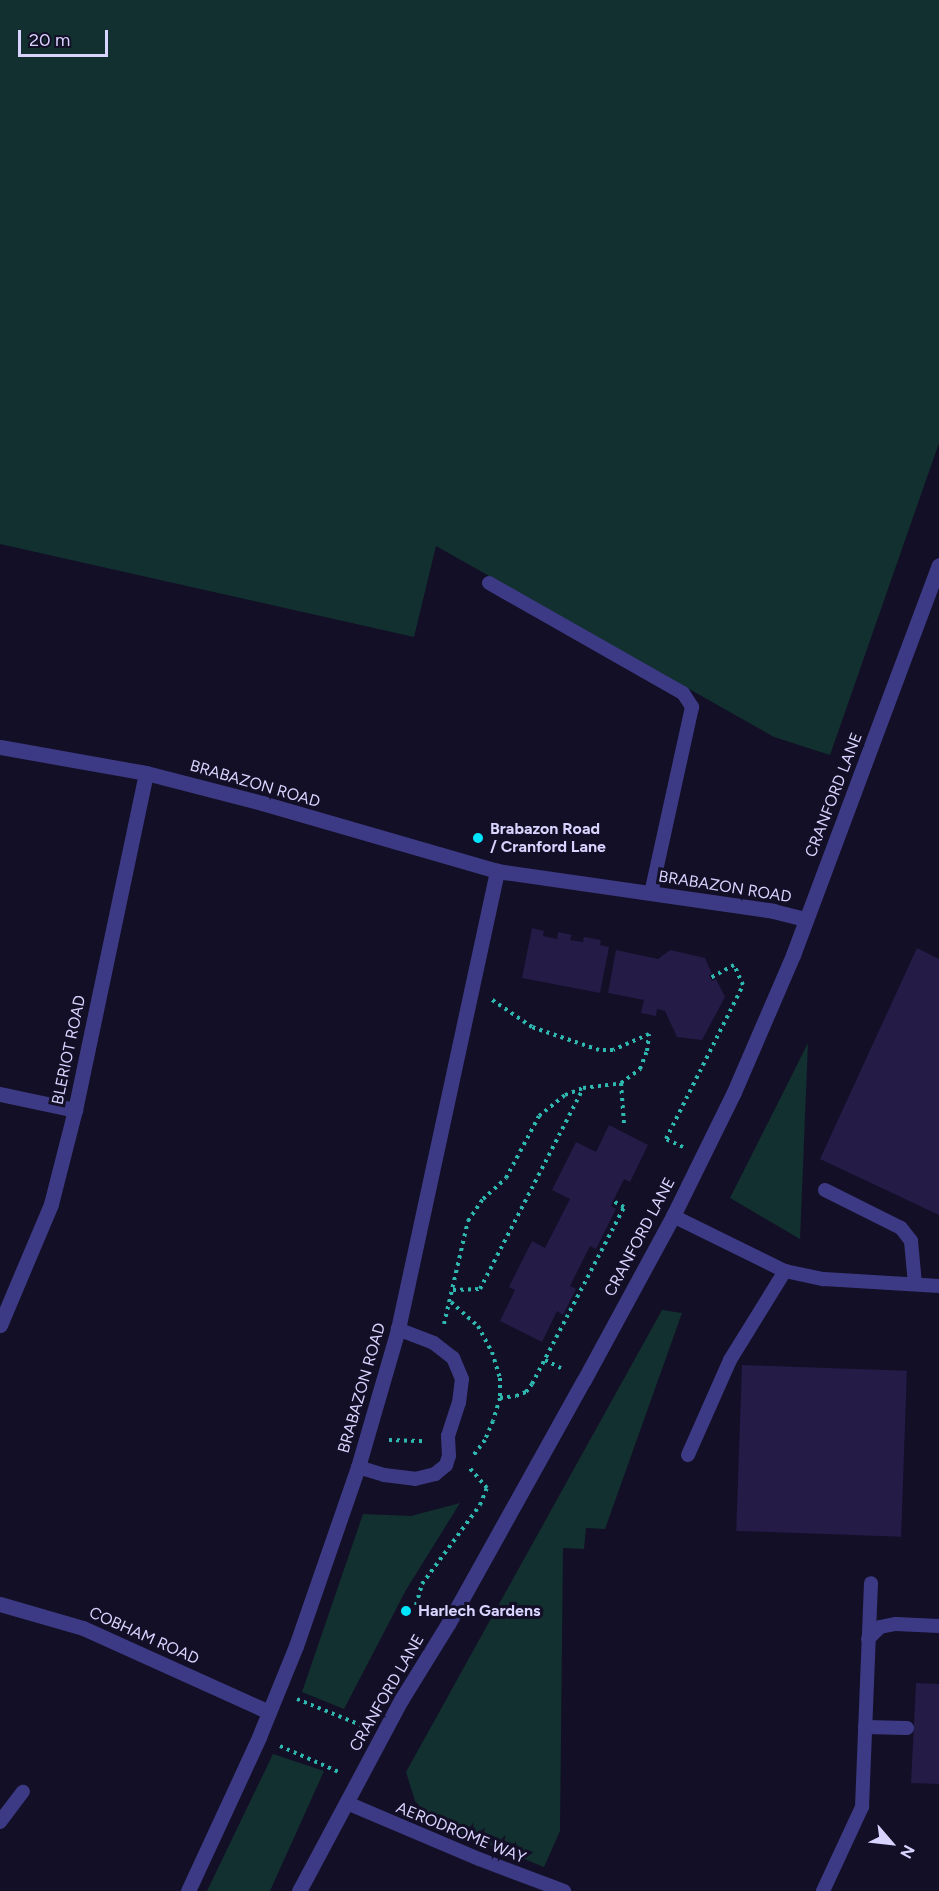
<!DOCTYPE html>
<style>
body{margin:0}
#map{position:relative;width:939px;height:1891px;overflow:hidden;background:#130f26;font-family:Figtree,sans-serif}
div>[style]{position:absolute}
.green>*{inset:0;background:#12302f}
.building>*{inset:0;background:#241b47;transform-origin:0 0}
.path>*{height:4px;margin-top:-2px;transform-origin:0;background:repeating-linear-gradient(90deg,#2fb8b0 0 3px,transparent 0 7.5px)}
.service>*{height:14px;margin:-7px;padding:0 7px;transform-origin:7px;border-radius:7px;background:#3d3a85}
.minor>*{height:15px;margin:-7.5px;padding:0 7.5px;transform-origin:7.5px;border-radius:7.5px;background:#3d3a85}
.tertiary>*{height:15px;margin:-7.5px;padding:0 7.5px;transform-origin:7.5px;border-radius:7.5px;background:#3d3a85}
.dots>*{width:16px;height:16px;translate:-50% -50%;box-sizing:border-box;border:3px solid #130f26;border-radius:50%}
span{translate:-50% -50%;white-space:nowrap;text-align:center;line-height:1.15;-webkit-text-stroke:6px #130f26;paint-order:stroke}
.street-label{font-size:16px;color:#d9d4ff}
.poi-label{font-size:16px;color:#d9d4ff;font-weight:700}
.left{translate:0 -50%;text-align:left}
.north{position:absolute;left:861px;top:1813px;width:60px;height:60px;-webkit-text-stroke:4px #130f26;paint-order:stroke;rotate:118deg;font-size:16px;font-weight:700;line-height:24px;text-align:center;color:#d9d4ff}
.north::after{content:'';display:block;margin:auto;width:21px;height:27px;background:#d9d4ff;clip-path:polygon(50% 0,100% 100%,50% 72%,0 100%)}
.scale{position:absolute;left:18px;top:30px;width:90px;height:27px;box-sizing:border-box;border:3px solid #d9d4ff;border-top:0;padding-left:8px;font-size:18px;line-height:21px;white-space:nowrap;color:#d9d4ff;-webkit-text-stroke:4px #130f26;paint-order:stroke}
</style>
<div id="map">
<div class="green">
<i style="clip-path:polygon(0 0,939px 0,939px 443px,830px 755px,774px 737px,436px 546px,414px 637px,0 544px)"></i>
<i style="clip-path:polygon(808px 1043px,800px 1239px,730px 1198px)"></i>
<i style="clip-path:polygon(662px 1310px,682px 1313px,605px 1529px,586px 1528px,584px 1549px,563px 1548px,560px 1831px,544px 1867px,435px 1823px,415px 1801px,406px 1772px)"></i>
<i style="clip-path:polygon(460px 1503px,406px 1590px,344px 1709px,302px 1692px,363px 1514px,411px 1516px)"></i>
<i style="clip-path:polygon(273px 1754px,324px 1771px,270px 1891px,207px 1891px)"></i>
</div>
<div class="building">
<i style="clip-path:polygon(532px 928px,544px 931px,543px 936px,557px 939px,558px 932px,572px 935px,570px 940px,583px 942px,584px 937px,601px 940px,600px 945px,609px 947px,600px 993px,522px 978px)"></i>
<i style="clip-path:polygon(917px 948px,939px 959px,939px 1215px,820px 1159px)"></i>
<i style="clip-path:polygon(616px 950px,658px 959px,670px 950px,705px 958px,712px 974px,709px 975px,712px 981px,716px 979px,725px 997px,702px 1040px,677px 1037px,665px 1011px,657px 1009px,656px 1016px,641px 1013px,644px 1000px,608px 993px)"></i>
<i style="clip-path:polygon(609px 1125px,648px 1145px,630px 1182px,624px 1179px,613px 1201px,611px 1206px,616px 1209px,596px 1249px,590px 1246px,570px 1286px,576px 1289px,563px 1315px,557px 1311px,542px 1342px,500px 1321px,515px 1290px,509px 1287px,532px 1241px,545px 1248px,570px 1199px,552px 1190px,576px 1142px,596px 1152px)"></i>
<i style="left:742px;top:1365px;width:165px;height:166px;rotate:2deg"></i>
<i style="clip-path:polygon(916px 1683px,939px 1684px,939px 1784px,911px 1783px)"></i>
</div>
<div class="path">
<i style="left:621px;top:1083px;width:41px;rotate:85.8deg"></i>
<i style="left:683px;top:1147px;width:19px;rotate:-155deg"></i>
<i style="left:666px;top:1139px;width:172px;rotate:-63.4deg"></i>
<i style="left:743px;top:985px;width:22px;rotate:-114deg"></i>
<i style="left:734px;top:965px;width:26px;rotate:151deg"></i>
<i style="left:453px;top:1290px;width:27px;rotate:-2deg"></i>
<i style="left:480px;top:1289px;width:225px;rotate:-62.8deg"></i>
<i style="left:451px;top:1302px;width:36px;rotate:42deg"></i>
<i style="left:478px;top:1326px;width:30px;rotate:62deg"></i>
<i style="left:492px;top:1352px;width:27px;rotate:73deg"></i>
<i style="left:500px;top:1378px;width:20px;rotate:90deg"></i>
<i style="left:500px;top:1398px;width:24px;rotate:107deg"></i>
<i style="left:493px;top:1421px;width:21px;rotate:113deg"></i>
<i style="left:485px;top:1440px;width:21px;rotate:127deg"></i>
<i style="left:444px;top:1324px;width:106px;rotate:-76.9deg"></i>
<i style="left:468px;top:1221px;width:27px;rotate:-56deg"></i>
<i style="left:483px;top:1199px;width:31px;rotate:-42deg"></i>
<i style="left:506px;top:1178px;width:70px;rotate:-62deg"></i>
<i style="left:539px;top:1116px;width:33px;rotate:-39deg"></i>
<i style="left:565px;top:1095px;width:19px;rotate:-21deg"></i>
<i style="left:583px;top:1088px;width:38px;rotate:-7deg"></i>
<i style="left:621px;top:1083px;width:24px;rotate:-36deg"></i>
<i style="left:640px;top:1069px;width:19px;rotate:-69deg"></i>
<i style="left:647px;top:1051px;width:17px;rotate:-83deg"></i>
<i style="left:649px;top:1034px;width:39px;rotate:156deg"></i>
<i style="left:613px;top:1050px;width:14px;rotate:180deg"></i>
<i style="left:599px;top:1050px;width:71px;rotate:-161.1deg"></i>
<i style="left:532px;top:1027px;width:50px;rotate:-145.7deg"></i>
<i style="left:545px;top:1360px;width:22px;rotate:27deg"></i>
<i style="left:500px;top:1398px;width:16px;rotate:-7deg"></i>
<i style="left:516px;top:1396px;width:11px;rotate:-22deg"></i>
<i style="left:526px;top:1392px;width:10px;rotate:-53deg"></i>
<i style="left:532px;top:1384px;width:199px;rotate:-62.5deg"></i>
<i style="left:624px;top:1207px;width:13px;rotate:-151deg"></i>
<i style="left:389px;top:1440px;width:37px;rotate:2deg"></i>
<i style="left:428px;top:1612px;width:14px;rotate:-150deg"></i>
<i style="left:416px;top:1605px;width:22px;rotate:-74deg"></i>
<i style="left:422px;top:1584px;width:98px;rotate:-53.7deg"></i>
<i style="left:480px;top:1505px;width:18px;rotate:-68deg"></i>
<i style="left:487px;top:1488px;width:30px;rotate:-131deg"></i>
<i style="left:297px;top:1699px;width:71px;rotate:22.2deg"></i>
<i style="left:280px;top:1746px;width:64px;rotate:23.8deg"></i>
</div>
<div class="service">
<i style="left:489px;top:583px;width:223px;rotate:29.6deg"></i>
<i style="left:683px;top:693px;width:17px;rotate:57deg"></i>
<i style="left:692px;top:707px;width:190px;rotate:102.4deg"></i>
<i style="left:825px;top:1190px;width:85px;rotate:26.6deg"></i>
<i style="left:901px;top:1228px;width:16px;rotate:52deg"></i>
<i style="left:911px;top:1241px;width:43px;rotate:84.7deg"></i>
<i style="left:673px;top:1216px;width:125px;rotate:26.2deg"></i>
<i style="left:785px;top:1271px;width:40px;rotate:12deg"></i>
<i style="left:824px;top:1279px;width:115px;rotate:3.5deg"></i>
<i style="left:688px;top:1455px;width:104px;rotate:-66.1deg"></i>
<i style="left:730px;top:1360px;width:105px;rotate:-58.3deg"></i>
<i style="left:358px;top:1467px;width:27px;rotate:17deg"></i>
<i style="left:384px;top:1475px;width:31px;rotate:7deg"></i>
<i style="left:415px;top:1479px;width:21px;rotate:-14deg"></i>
<i style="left:435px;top:1474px;width:14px;rotate:-39deg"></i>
<i style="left:446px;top:1465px;width:9px;rotate:-72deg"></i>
<i style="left:449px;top:1456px;width:20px;rotate:-93deg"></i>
<i style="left:448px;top:1436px;width:35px;rotate:-72deg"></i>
<i style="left:459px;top:1403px;width:24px;rotate:-83deg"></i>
<i style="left:462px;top:1379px;width:23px;rotate:-113deg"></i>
<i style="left:453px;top:1358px;width:24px;rotate:-142deg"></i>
<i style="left:434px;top:1343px;width:39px;rotate:-159deg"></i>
<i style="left:868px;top:1639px;width:17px;rotate:-45deg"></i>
<i style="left:880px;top:1627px;width:16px;rotate:-11deg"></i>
<i style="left:896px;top:1624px;width:43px;rotate:2.7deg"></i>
<i style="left:865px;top:1727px;width:42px;rotate:1.4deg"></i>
<i style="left:347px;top:1803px;width:143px;rotate:23deg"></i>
<i style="left:479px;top:1859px;width:91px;rotate:20.6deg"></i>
<i style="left:0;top:1822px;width:38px;rotate:-53deg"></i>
<i style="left:823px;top:1891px;width:93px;rotate:-65.1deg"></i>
<i style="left:862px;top:1807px;width:224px;rotate:-87.7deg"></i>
</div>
<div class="minor">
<i style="left:0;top:747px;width:148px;rotate:10.1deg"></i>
<i style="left:146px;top:773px;width:120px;rotate:14.5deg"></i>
<i style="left:262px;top:803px;width:245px;rotate:16.1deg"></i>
<i style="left:497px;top:871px;width:279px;rotate:8.2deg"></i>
<i style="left:773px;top:911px;width:34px;rotate:14deg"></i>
<i style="left:0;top:1094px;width:77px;rotate:12deg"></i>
<i style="left:0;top:1325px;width:131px;rotate:-67.1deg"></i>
<i style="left:51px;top:1204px;width:97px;rotate:-75.7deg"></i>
<i style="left:75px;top:1110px;width:344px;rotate:-78.1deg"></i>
<i style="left:0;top:1604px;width:86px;rotate:16.1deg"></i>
<i style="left:83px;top:1628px;width:204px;rotate:24.3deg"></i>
<i style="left:188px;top:1891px;width:170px;rotate:-65.2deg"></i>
<i style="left:259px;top:1737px;width:98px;rotate:-67.9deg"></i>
<i style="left:296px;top:1646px;width:189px;rotate:-70.9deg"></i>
<i style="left:358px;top:1467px;width:144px;rotate:-73.8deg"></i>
<i style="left:398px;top:1329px;width:469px;rotate:-77.8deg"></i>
</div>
<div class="tertiary">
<i style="left:299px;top:1891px;width:217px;rotate:-61.9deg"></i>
<i style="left:401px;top:1700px;width:89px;rotate:-58.3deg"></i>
<i style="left:448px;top:1624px;width:279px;rotate:-60.9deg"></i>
<i style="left:584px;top:1380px;width:187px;rotate:-61.5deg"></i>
<i style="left:673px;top:1216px;width:138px;rotate:-63.8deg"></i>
<i style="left:734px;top:1092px;width:149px;rotate:-66.7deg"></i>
<i style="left:793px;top:955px;width:416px;rotate:-69.5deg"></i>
</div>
<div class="dots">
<i style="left:478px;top:838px;background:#00e5ff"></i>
<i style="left:406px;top:1611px;background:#00e5ff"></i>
</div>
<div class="street-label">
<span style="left:255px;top:784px;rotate:16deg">BRABAZON ROAD</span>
<span style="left:834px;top:795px;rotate:-69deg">CRANFORD LANE</span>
<span style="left:725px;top:887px;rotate:9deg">BRABAZON ROAD</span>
<span style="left:69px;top:1050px;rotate:-78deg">BLERIOT ROAD</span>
<span style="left:640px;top:1237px;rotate:-62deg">CRANFORD LANE</span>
<span style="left:362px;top:1388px;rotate:-74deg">BRABAZON ROAD</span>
<span style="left:144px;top:1636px;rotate:24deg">COBHAM ROAD</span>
<span style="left:387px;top:1693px;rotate:-60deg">CRANFORD LANE</span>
<span style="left:461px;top:1833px;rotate:22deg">AERODROME WAY</span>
</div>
<div class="poi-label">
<span class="left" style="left:490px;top:838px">Brabazon Road<br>/ Cranford Lane</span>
<span class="left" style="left:418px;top:1611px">Harlech Gardens</span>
</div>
<div class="north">N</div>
<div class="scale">20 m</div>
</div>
